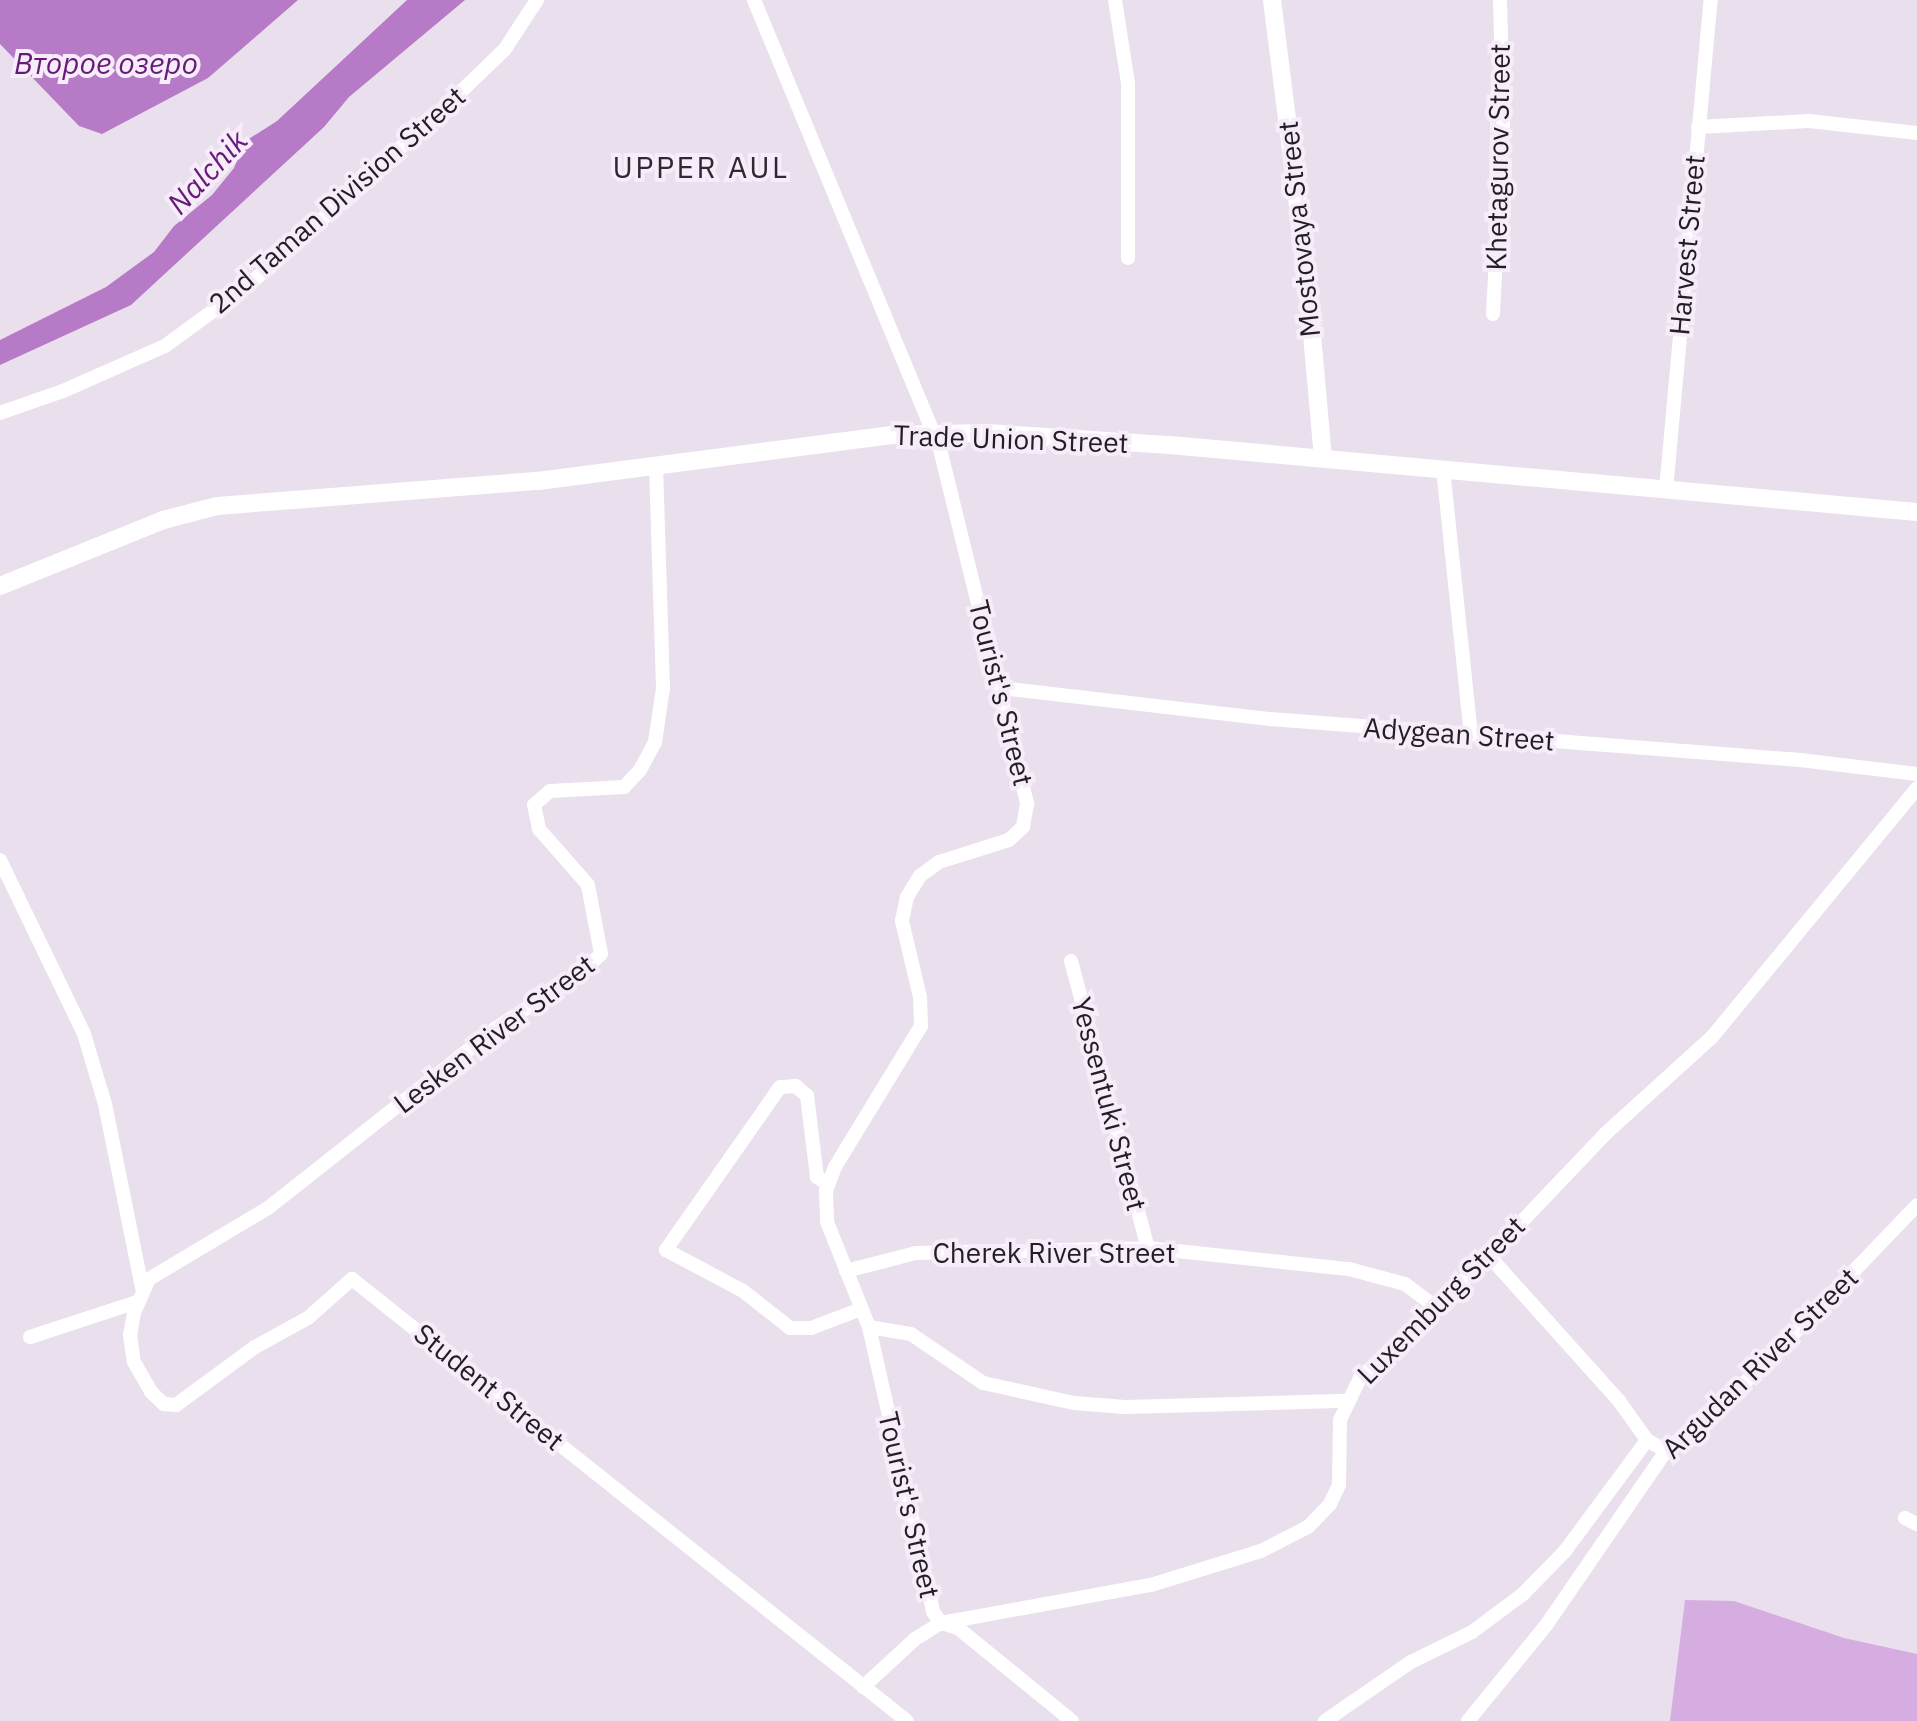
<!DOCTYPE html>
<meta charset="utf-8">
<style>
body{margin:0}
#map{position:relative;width:1917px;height:1721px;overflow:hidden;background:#eadfed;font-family:"IBM Plex Sans",sans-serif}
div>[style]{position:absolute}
.green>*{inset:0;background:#d6ade1}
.water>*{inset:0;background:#b77ac7}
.minor>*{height:14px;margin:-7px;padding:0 7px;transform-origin:7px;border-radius:7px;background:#fff}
.tertiary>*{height:18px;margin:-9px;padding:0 9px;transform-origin:9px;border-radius:9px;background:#fff}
span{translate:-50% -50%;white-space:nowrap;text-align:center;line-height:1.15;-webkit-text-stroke:8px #f7ecfa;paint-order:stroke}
.street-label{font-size:28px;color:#221e23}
.water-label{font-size:30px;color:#661b78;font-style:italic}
.neighbourhood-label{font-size:30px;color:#312833;letter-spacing:2.5px}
</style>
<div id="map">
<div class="green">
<i style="clip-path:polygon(1685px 1600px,1734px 1601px,1844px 1638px,1917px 1654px,1917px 1721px,1670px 1721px)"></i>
</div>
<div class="water">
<i style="clip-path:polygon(0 0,298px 0,208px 78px,102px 134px,79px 126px,0 44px)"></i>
<i style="clip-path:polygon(407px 0,465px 0,349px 97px,324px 127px,131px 305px,0 365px,0 340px,106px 287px,154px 252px,174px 226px,212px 195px,234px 168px,244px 142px,277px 121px)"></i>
</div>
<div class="minor">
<i style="left:754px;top:0;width:486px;rotate:67.5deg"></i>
<i style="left:940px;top:449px;width:366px;rotate:76.2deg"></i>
<i style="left:1027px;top:804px;width:23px;rotate:100deg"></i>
<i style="left:1023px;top:827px;width:19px;rotate:137deg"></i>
<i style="left:1009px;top:840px;width:73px;rotate:162.6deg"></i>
<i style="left:939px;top:862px;width:24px;rotate:144deg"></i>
<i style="left:920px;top:876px;width:25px;rotate:122deg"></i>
<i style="left:907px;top:897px;width:25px;rotate:102deg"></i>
<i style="left:902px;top:921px;width:78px;rotate:76.7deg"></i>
<i style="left:920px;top:997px;width:29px;rotate:88deg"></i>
<i style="left:921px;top:1026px;width:165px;rotate:121.4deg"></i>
<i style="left:835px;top:1167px;width:26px;rotate:111deg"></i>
<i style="left:826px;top:1191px;width:31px;rotate:88deg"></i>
<i style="left:827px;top:1222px;width:113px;rotate:68.2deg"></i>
<i style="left:869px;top:1327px;width:292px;rotate:77.3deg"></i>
<i style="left:933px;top:1612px;width:14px;rotate:54deg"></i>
<i style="left:941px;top:1623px;width:18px;rotate:16deg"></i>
<i style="left:958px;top:1628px;width:147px;rotate:39.2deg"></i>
<i style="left:1115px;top:0;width:84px;rotate:81.1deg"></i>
<i style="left:1128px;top:83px;width:175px;rotate:90deg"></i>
<i style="left:1698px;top:127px;width:111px;rotate:-3.1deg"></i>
<i style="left:1809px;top:121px;width:109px;rotate:6.3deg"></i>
<i style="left:1493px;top:314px;width:192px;rotate:-87deg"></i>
<i style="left:1503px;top:122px;width:122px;rotate:-91.4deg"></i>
<i style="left:0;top:413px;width:67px;rotate:-19.2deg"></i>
<i style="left:63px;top:391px;width:111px;rotate:-23.8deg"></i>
<i style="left:165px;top:346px;width:69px;rotate:-36.2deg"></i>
<i style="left:221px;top:305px;width:61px;rotate:-37.6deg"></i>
<i style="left:269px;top:268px;width:239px;rotate:-42.5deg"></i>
<i style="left:445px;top:107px;width:83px;rotate:-44deg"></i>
<i style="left:505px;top:49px;width:59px;rotate:-56.9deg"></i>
<i style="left:656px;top:465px;width:223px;rotate:88.2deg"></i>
<i style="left:663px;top:688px;width:55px;rotate:98.4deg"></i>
<i style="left:655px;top:742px;width:32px;rotate:118deg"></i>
<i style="left:640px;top:770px;width:23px;rotate:133deg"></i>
<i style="left:624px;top:787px;width:74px;rotate:176.9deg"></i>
<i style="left:550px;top:791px;width:21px;rotate:139deg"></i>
<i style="left:534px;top:805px;width:25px;rotate:78deg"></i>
<i style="left:539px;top:829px;width:74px;rotate:48.8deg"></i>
<i style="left:588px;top:885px;width:70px;rotate:79.3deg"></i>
<i style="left:601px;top:954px;width:26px;rotate:137deg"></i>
<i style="left:582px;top:972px;width:103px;rotate:146.9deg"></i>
<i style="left:496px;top:1028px;width:290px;rotate:141.7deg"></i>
<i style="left:268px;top:1208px;width:139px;rotate:149.2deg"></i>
<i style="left:149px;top:1279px;width:37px;rotate:114deg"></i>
<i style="left:134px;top:1313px;width:22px;rotate:100deg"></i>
<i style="left:130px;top:1335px;width:27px;rotate:82deg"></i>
<i style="left:134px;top:1362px;width:34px;rotate:60deg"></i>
<i style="left:151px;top:1392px;width:18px;rotate:43deg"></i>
<i style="left:164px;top:1404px;width:12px;rotate:5deg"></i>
<i style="left:176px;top:1405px;width:98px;rotate:-36.3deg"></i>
<i style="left:255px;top:1347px;width:60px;rotate:-28.7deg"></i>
<i style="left:308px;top:1318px;width:59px;rotate:-41.6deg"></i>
<i style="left:352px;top:1279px;width:709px;rotate:38.53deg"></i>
<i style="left:1443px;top:469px;width:266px;rotate:84deg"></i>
<i style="left:1666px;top:490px;width:492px;rotate:-84.8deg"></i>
<i style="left:1001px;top:688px;width:271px;rotate:6.6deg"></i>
<i style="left:1270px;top:719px;width:532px;rotate:4.42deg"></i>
<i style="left:1800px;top:760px;width:118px;rotate:6.8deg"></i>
<i style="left:0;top:860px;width:193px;rotate:64.2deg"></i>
<i style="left:84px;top:1034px;width:73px;rotate:73.3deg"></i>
<i style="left:105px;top:1104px;width:187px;rotate:78.6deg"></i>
<i style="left:1071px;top:961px;width:297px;rotate:75deg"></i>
<i style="left:828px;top:1184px;width:13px;rotate:-148deg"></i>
<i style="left:817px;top:1177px;width:82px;rotate:-97deg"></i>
<i style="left:807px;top:1096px;width:15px;rotate:-138deg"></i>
<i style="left:796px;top:1086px;width:16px;rotate:176deg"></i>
<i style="left:780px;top:1087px;width:199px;rotate:125deg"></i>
<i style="left:666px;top:1250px;width:87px;rotate:28deg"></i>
<i style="left:743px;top:1291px;width:60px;rotate:38.2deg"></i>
<i style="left:790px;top:1328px;width:21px"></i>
<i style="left:811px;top:1328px;width:53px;rotate:-20.8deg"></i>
<i style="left:1489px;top:1256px;width:195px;rotate:48.1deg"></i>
<i style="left:1619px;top:1401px;width:48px;rotate:54.3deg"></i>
<i style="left:1647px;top:1440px;width:22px;rotate:30deg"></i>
<i style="left:846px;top:1271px;width:72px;rotate:-14.4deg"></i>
<i style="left:916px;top:1253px;width:232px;rotate:-1.2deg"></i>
<i style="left:1148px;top:1248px;width:202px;rotate:6deg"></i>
<i style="left:1349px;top:1269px;width:58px;rotate:15deg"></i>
<i style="left:1405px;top:1284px;width:36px;rotate:37deg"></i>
<i style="left:869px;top:1327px;width:43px;rotate:9.5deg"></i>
<i style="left:911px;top:1334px;width:87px;rotate:34.2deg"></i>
<i style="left:983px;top:1383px;width:93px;rotate:12.4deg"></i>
<i style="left:1074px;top:1403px;width:51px;rotate:4.5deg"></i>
<i style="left:1125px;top:1407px;width:221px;rotate:-1.6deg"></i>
<i style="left:30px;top:1337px;width:113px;rotate:-18.1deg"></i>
<i style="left:1905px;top:1518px;width:13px;rotate:27deg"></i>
<i style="left:863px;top:1687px;width:71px;rotate:-42.7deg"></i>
<i style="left:915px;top:1639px;width:31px;rotate:-32deg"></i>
<i style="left:941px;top:1623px;width:213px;rotate:-10.3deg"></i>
<i style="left:1151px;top:1585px;width:115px;rotate:-17.2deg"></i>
<i style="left:1261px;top:1551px;width:53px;rotate:-27.1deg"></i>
<i style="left:1308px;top:1527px;width:32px;rotate:-46deg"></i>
<i style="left:1330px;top:1504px;width:21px;rotate:-65deg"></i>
<i style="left:1339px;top:1485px;width:65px;rotate:-89.1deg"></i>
<i style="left:1340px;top:1420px;width:47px;rotate:-64.5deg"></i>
<i style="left:1360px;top:1378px;width:178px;rotate:-43.4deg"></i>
<i style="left:1489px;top:1256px;width:168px;rotate:-46.4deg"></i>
<i style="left:1605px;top:1134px;width:144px;rotate:-42.2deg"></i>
<i style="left:1712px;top:1037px;width:323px;rotate:-50.5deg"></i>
<i style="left:1325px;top:1721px;width:104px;rotate:-34.5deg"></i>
<i style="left:1411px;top:1662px;width:68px;rotate:-26.2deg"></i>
<i style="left:1472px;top:1632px;width:64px;rotate:-36.7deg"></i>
<i style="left:1523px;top:1594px;width:60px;rotate:-45.7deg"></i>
<i style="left:1565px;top:1551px;width:138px;rotate:-53.5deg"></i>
<i style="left:1468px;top:1721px;width:125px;rotate:-50.8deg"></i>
<i style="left:1547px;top:1624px;width:210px;rotate:-55.5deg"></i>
<i style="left:1666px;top:1451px;width:121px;rotate:-41deg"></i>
<i style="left:1757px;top:1372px;width:231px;rotate:-46.2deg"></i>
</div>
<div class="tertiary">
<i style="left:1272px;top:0;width:281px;rotate:82.8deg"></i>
<i style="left:1307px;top:279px;width:180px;rotate:84.9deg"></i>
<i style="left:0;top:586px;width:176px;rotate:-22deg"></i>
<i style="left:163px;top:520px;width:56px;rotate:-14.5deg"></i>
<i style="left:217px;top:506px;width:322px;rotate:-4.5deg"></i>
<i style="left:538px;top:481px;width:355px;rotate:-7.4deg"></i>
<i style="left:890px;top:435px;width:97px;rotate:-1.2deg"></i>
<i style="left:987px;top:433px;width:183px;rotate:3.8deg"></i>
<i style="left:1170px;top:445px;width:750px;rotate:5.13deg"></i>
</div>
<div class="street-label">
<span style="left:1498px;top:157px;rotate:-89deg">Khetagurov Street</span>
<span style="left:337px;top:200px;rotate:-41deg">2nd Taman Division Street</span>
<span style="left:1299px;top:229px;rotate:-96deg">Mostovaya Street</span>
<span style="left:1687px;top:245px;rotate:-85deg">Harvest Street</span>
<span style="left:1011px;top:439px;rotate:2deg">Trade Union Street</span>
<span style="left:1001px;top:693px;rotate:76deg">Tourist's Street</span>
<span style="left:1459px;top:734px;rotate:4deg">Adygean Street</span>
<span style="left:494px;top:1034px;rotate:-37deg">Lesken River Street</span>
<span style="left:1109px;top:1104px;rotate:75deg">Yessentuki Street</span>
<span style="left:1054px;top:1253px">Cherek River Street</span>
<span style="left:1441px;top:1300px;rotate:-45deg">Luxemburg Street</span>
<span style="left:1760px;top:1363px;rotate:-44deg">Argudan River Street</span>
<span style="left:489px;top:1387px;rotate:39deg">Student Street</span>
<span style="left:909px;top:1505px;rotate:77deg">Tourist's Street</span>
</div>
<div class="water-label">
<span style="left:106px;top:63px">Второе озеро</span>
<span style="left:207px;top:172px;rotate:-47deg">Nalchik</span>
</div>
<div class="neighbourhood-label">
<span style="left:701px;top:167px">UPPER AUL</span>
</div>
</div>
